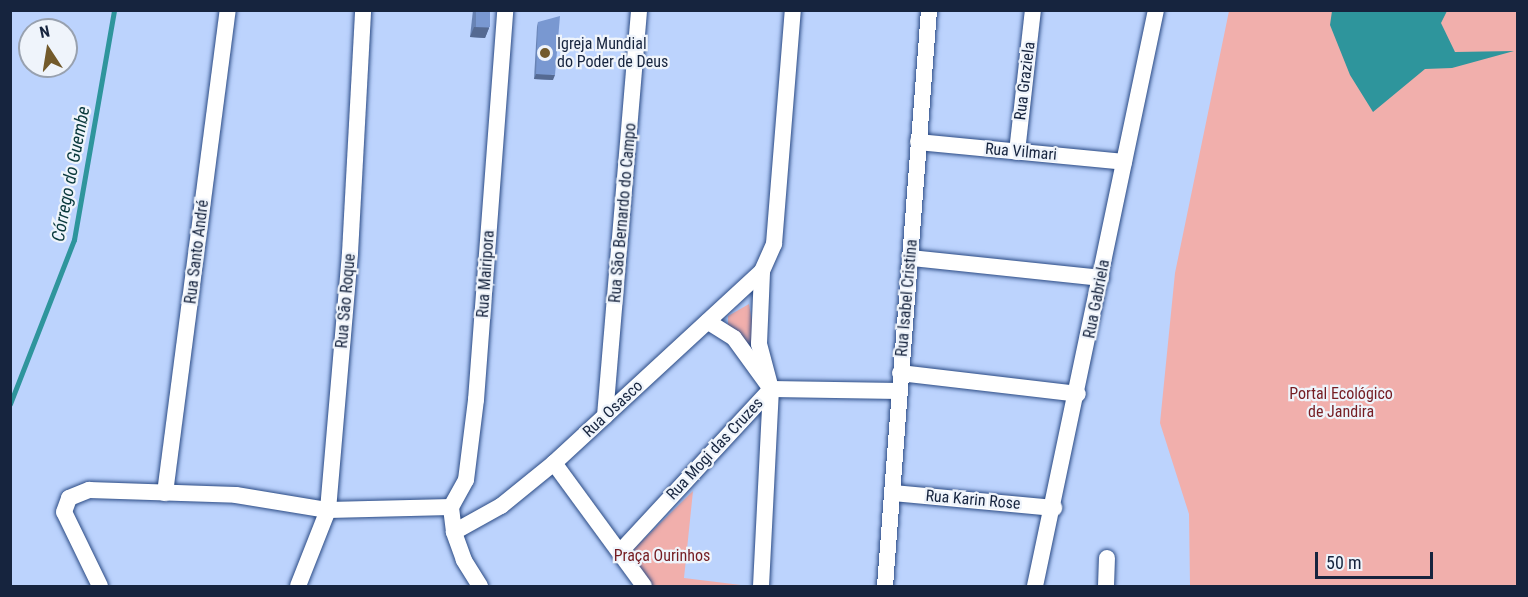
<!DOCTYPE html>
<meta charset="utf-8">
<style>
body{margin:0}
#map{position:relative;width:1528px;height:597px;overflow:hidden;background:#bcd3fd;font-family:"Roboto Condensed",sans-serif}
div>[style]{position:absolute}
.green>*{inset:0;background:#f1afac}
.water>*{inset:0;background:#2e959c}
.stream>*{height:4.5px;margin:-2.25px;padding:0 2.25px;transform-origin:2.25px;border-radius:2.25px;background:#2e959c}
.roads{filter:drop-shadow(0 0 2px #2a4a84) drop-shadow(0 0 2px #2a4a84)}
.minor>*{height:16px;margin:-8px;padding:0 8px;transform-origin:8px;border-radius:8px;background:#fff}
.wall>*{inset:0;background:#6883b4}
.shaded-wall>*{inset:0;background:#556a92}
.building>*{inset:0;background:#7998d1;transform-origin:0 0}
.dots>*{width:16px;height:16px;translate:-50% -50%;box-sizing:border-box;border:3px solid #eff4fb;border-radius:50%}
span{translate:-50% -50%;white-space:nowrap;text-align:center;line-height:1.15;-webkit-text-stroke:4.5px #eff4fb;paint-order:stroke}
.poi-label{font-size:16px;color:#16243e}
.left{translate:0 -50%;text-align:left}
.street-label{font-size:16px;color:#16243e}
.park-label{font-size:16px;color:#751d23}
.water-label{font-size:18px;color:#0a393c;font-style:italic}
.frame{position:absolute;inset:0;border:12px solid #16243e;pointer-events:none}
.north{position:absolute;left:18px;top:18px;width:60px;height:60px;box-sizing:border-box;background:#eff4fb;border:2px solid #98a1af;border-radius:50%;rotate:348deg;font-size:16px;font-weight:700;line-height:24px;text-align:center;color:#16243e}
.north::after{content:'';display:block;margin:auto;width:21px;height:27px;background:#735a2b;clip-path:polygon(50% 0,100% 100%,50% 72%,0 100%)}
.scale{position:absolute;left:1315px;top:552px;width:118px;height:27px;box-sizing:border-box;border:3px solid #16243e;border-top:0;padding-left:8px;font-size:18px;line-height:21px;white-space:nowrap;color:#16243e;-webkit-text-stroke:4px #eff4fb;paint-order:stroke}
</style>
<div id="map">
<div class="green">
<i style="clip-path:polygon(1229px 11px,1517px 11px,1517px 586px,1190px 586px,1189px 514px,1160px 423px,1175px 273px)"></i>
<i style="clip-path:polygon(749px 304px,757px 349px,752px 350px,728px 326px,728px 316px)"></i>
<i style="clip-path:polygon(693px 491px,684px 578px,749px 586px,652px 586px,635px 564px,634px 549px)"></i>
</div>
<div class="water">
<i style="clip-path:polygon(1332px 11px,1447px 11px,1441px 23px,1455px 52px,1514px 51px,1452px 68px,1425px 69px,1373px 112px,1350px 75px,1330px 25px)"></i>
</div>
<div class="stream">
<i style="left:10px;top:404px;width:176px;rotate:-68.7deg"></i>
<i style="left:74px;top:240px;width:233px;rotate:-80.1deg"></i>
</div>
<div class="roads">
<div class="minor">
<i style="left:918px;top:142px;width:207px;rotate:5.5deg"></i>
<i style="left:1017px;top:152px;width:143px;rotate:-83.6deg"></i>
<i style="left:911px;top:258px;width:191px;rotate:6deg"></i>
<i style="left:900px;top:373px;width:179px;rotate:6.7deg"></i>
<i style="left:771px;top:389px;width:128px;rotate:0.9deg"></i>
<i style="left:605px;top:416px;width:407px;rotate:-85.2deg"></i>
<i style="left:554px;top:463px;width:152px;rotate:53.8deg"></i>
<i style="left:165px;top:493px;width:487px;rotate:-82.6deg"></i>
<i style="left:893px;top:493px;width:162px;rotate:5.3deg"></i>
<i style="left:454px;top:532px;width:54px;rotate:-29deg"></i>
<i style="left:501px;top:506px;width:68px;rotate:-39.1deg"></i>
<i style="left:554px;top:463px;width:283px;rotate:-42.7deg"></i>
<i style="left:762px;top:271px;width:30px;rotate:-66deg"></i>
<i style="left:774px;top:244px;width:235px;rotate:-85.4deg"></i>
<i style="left:620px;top:552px;width:222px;rotate:-47.2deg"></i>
<i style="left:771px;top:389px;width:63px;rotate:-126deg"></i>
<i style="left:734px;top:338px;width:31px;rotate:-148deg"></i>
<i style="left:100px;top:586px;width:82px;rotate:-115.9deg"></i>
<i style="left:64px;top:512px;width:15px;rotate:-70deg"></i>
<i style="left:69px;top:498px;width:22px;rotate:-22deg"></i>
<i style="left:89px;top:490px;width:147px;rotate:1.9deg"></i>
<i style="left:236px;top:495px;width:93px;rotate:9.3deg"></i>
<i style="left:328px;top:510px;width:123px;rotate:-1.4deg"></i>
<i style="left:298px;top:586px;width:82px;rotate:-68.5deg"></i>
<i style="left:328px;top:510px;width:258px;rotate:-85.1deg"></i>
<i style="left:350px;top:253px;width:243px;rotate:-86.9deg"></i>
<i style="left:480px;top:586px;width:31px;rotate:-122deg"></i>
<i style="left:464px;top:560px;width:30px;rotate:-110deg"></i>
<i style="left:454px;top:532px;width:25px;rotate:-97deg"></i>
<i style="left:451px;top:507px;width:31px;rotate:-61deg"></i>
<i style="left:466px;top:480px;width:81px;rotate:-82.9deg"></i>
<i style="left:476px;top:400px;width:391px;rotate:-85.7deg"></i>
<i style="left:761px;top:586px;width:197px;rotate:-87.1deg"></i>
<i style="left:771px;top:389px;width:47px;rotate:-104.9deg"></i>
<i style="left:759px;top:344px;width:73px;rotate:-87.6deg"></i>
<i style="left:885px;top:586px;width:578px;rotate:-85.63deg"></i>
<i style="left:1035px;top:586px;width:589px;rotate:-78.14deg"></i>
<i style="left:1106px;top:586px;width:28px;rotate:-88deg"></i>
</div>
</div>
<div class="wall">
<i style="clip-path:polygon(473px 10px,490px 10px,489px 28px,485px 38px,470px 37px)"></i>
<i style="clip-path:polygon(538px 22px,553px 80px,534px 79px,537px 27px)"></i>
</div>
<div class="shaded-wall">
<i style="clip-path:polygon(474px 27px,489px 28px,485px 38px,470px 37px)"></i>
<i style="clip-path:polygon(536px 74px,555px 75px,553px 80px,534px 79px)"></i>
</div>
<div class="building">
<i style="left:476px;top:10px;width:14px;height:17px"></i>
<i style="clip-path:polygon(560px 16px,555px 75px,536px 74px,538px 22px)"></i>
</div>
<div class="dots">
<i style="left:545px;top:53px;background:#735a2b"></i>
</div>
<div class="poi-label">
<span class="left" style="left:557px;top:53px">Igreja Mundial<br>do Poder de Deus</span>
</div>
<div class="street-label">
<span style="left:1025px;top:81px;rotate:-83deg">Rua Graziela</span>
<span style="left:1021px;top:152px;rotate:5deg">Rua Vilmari</span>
<span style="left:623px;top:213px;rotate:-85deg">Rua São Bernardo do Campo</span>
<span style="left:197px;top:252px;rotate:-83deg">Rua Santo André</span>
<span style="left:486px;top:274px;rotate:-86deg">Rua Mairipora</span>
<span style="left:907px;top:298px;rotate:-85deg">Rua Isabel Cristina</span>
<span style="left:1097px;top:299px;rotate:-79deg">Rua Gabriela</span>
<span style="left:346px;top:301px;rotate:-85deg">Rua São Roque</span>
<span style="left:613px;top:409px;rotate:-43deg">Rua Osasco</span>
<span style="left:715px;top:449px;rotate:-47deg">Rua Mogi das Cruzes</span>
<span style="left:973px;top:500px;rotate:5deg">Rua Karin Rose</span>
</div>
<div class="park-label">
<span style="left:1341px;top:403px">Portal Ecológico<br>de Jandira</span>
<span style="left:662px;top:556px">Praça Ourinhos</span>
</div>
<div class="water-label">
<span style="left:71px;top:174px;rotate:-79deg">Córrego do Guembe</span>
</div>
<div class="frame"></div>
<div class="north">N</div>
<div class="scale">50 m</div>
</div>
